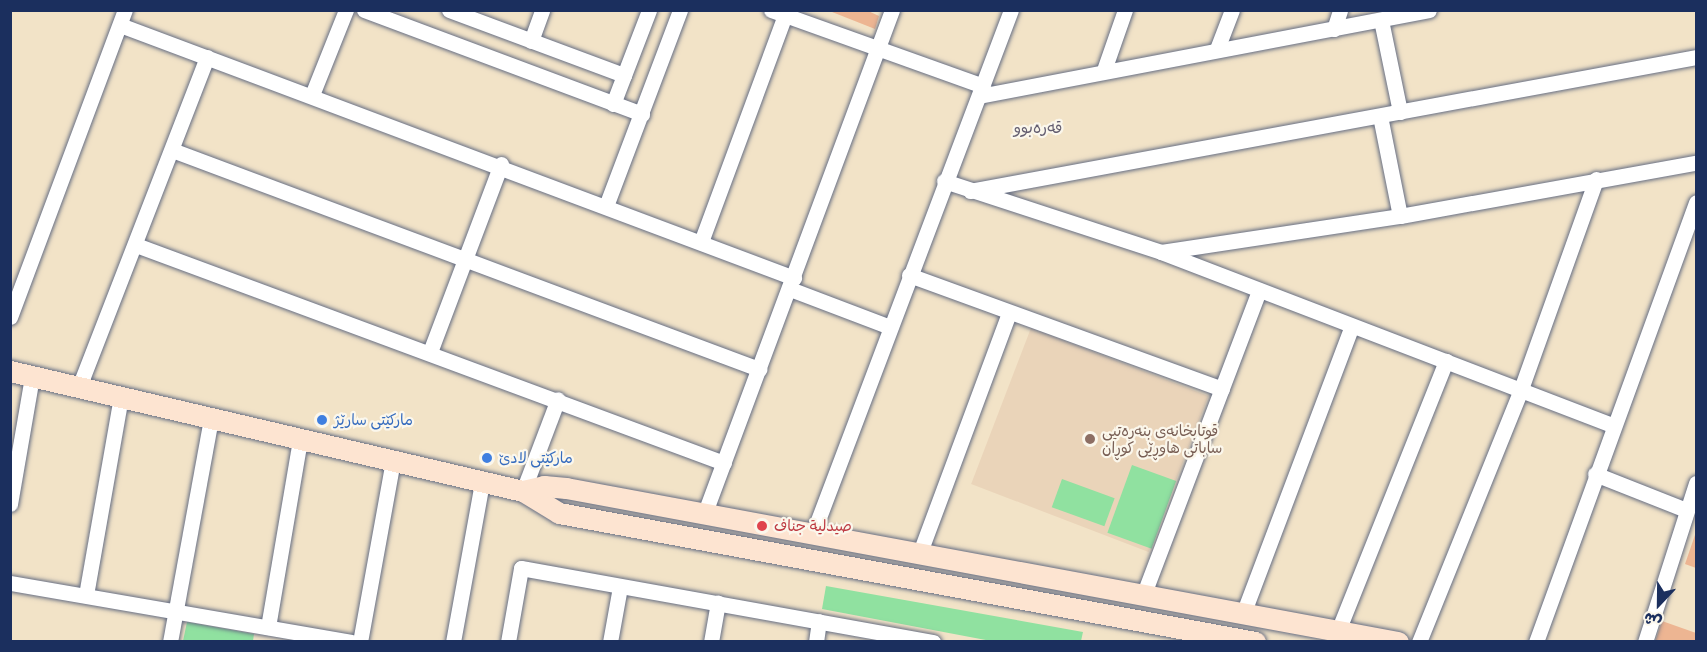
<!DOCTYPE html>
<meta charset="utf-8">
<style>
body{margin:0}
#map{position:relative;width:1707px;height:652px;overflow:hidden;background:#f2e3c7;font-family:Delius,"Playpen Sans Arabic",sans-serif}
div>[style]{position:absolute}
.built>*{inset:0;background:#ead4b9;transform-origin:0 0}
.green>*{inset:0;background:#90e1a0;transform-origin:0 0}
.building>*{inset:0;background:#edb592}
.roads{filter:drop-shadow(0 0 2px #666e83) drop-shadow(0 0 2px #666e83)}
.street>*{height:15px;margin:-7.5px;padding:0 7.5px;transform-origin:7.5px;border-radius:7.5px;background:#fff}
.secondary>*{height:21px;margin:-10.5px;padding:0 10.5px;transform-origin:10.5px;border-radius:10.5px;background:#fde4d1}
.dots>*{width:16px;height:16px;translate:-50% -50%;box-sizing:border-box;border:3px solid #fbf7ec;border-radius:50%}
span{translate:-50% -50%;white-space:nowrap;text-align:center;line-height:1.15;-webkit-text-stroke:4.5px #fbf7ec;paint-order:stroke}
.shop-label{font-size:15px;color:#366cbe}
.left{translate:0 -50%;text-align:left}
.education-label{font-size:15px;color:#785e54}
.health-label{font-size:15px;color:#be3a42}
.neighbourhood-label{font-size:16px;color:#645e70}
.frame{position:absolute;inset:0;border:12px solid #1b2f5e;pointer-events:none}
.north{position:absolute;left:1629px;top:574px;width:60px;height:60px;-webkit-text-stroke:4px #fbf7ec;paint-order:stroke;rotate:202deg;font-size:16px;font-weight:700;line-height:24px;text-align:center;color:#1b2f5e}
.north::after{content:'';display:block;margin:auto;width:21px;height:27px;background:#1b2f5e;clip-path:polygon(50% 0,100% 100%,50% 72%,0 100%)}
</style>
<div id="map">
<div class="built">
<i style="left:1031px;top:328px;width:190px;height:167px;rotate:21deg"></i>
</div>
<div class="green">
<i style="left:1132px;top:465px;width:47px;height:72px;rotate:20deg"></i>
<i style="left:1062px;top:479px;width:56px;height:30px;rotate:20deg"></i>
<i style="clip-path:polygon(826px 586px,1083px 632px,1081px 641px,991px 641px,822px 609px)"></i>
<i style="clip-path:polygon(187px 622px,254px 634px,253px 641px,183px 641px)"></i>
</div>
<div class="building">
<i style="clip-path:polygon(827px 10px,866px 10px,879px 16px,875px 29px)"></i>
<i style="clip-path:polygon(1695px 535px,1696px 535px,1696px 568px,1685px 564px)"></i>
<i style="clip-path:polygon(1662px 621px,1696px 633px,1696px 642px,1655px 642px)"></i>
</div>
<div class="roads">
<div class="street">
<i style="left:364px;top:10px;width:297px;rotate:20.5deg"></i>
<i style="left:449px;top:10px;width:187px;rotate:20.4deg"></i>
<i style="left:771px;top:10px;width:225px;rotate:19.7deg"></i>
<i style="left:1381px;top:20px;width:94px;rotate:78.3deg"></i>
<i style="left:120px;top:25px;width:720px;rotate:20.57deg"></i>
<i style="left:1334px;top:29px;width:20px;rotate:-72deg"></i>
<i style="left:531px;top:41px;width:33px;rotate:-70deg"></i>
<i style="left:1217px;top:49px;width:42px;rotate:-69deg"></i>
<i style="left:1104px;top:70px;width:64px;rotate:-70.7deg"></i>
<i style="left:312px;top:95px;width:92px;rotate:-68.2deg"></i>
<i style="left:979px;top:96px;width:458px;rotate:-10.8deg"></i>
<i style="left:613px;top:104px;width:101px;rotate:-69deg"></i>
<i style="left:1380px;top:116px;width:102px;rotate:78.7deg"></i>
<i style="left:172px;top:150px;width:627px;rotate:20.46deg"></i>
<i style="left:944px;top:181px;width:228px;rotate:18.1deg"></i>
<i style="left:1161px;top:252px;width:483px;rotate:21deg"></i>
<i style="left:970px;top:191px;width:738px;rotate:-10.46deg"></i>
<i style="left:606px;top:206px;width:210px;rotate:-69.3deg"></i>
<i style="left:701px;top:242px;width:247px;rotate:-69.7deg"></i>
<i style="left:136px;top:245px;width:627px;rotate:20.34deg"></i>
<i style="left:1161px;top:252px;width:242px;rotate:-8.6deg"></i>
<i style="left:1400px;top:216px;width:301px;rotate:-10.2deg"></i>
<i style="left:909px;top:275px;width:333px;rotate:20deg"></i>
<i style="left:790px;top:289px;width:107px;rotate:20.8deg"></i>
<i style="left:10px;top:317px;width:328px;rotate:-69.5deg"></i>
<i style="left:430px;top:352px;width:201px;rotate:-69.3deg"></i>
<i style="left:79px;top:387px;width:354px;rotate:-68.8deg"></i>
<i style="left:1595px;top:474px;width:98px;rotate:21.6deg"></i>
<i style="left:523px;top:491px;width:98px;rotate:-69.2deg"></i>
<i style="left:10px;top:504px;width:130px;rotate:-80.2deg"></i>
<i style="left:704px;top:515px;width:539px;rotate:-69.58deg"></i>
<i style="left:812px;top:536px;width:562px;rotate:-69.28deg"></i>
<i style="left:919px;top:555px;width:258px;rotate:-69.6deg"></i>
<i style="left:10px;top:583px;width:346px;rotate:9.8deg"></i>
<i style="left:86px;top:595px;width:201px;rotate:-80deg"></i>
<i style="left:1143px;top:596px;width:327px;rotate:-69.2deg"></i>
<i style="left:1243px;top:614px;width:308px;rotate:-69.3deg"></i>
<i style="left:268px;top:627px;width:191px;rotate:-80.3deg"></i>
<i style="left:1338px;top:631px;width:291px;rotate:-68.2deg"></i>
<i style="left:170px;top:642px;width:228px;rotate:-79.6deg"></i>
<i style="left:360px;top:642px;width:184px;rotate:-79.7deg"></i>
<i style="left:453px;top:642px;width:163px;rotate:-79.7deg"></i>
<i style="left:508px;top:642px;width:75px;rotate:-80deg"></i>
<i style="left:521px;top:568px;width:419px;rotate:10.2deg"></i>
<i style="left:610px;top:642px;width:56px;rotate:-79.7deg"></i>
<i style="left:711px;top:642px;width:40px;rotate:-80deg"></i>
<i style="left:816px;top:642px;width:21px;rotate:-82deg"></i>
<i style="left:1419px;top:642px;width:273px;rotate:-68deg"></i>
<i style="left:1521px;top:389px;width:223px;rotate:-70.3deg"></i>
<i style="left:1536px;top:642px;width:468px;rotate:-70deg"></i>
<i style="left:1645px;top:642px;width:167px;rotate:-72.2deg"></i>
</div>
<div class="secondary">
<i style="left:10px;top:371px;width:527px;rotate:13.17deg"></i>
<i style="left:523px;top:491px;width:42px;rotate:31.4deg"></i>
<i style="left:559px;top:513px;width:708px;rotate:10.5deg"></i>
<i style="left:523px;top:491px;width:22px;rotate:-13deg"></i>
<i style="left:544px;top:486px;width:22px;rotate:5deg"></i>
<i style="left:566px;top:488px;width:846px;rotate:10.49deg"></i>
</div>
</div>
<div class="dots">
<i style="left:322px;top:420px;background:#3f7fe0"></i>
<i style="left:1090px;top:439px;background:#8d6e63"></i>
<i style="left:487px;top:458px;background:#3f7fe0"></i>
<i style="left:762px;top:526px;background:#e0444e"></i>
</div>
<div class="shop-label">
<span class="left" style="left:334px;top:420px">مارکێتی سارێژ</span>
<span class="left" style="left:499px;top:458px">ماركێتی لادێ</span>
</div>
<div class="education-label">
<span class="left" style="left:1102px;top:439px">قوتابخانەی بنەڕەتیی<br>ساباتی هاوڕێی کوڕان</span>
</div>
<div class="health-label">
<span class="left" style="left:774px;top:526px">صيدلية جناف</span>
</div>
<div class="neighbourhood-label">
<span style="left:1038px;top:127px">قەرەبوو</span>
</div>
<div class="frame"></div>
<div class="north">ش</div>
</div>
